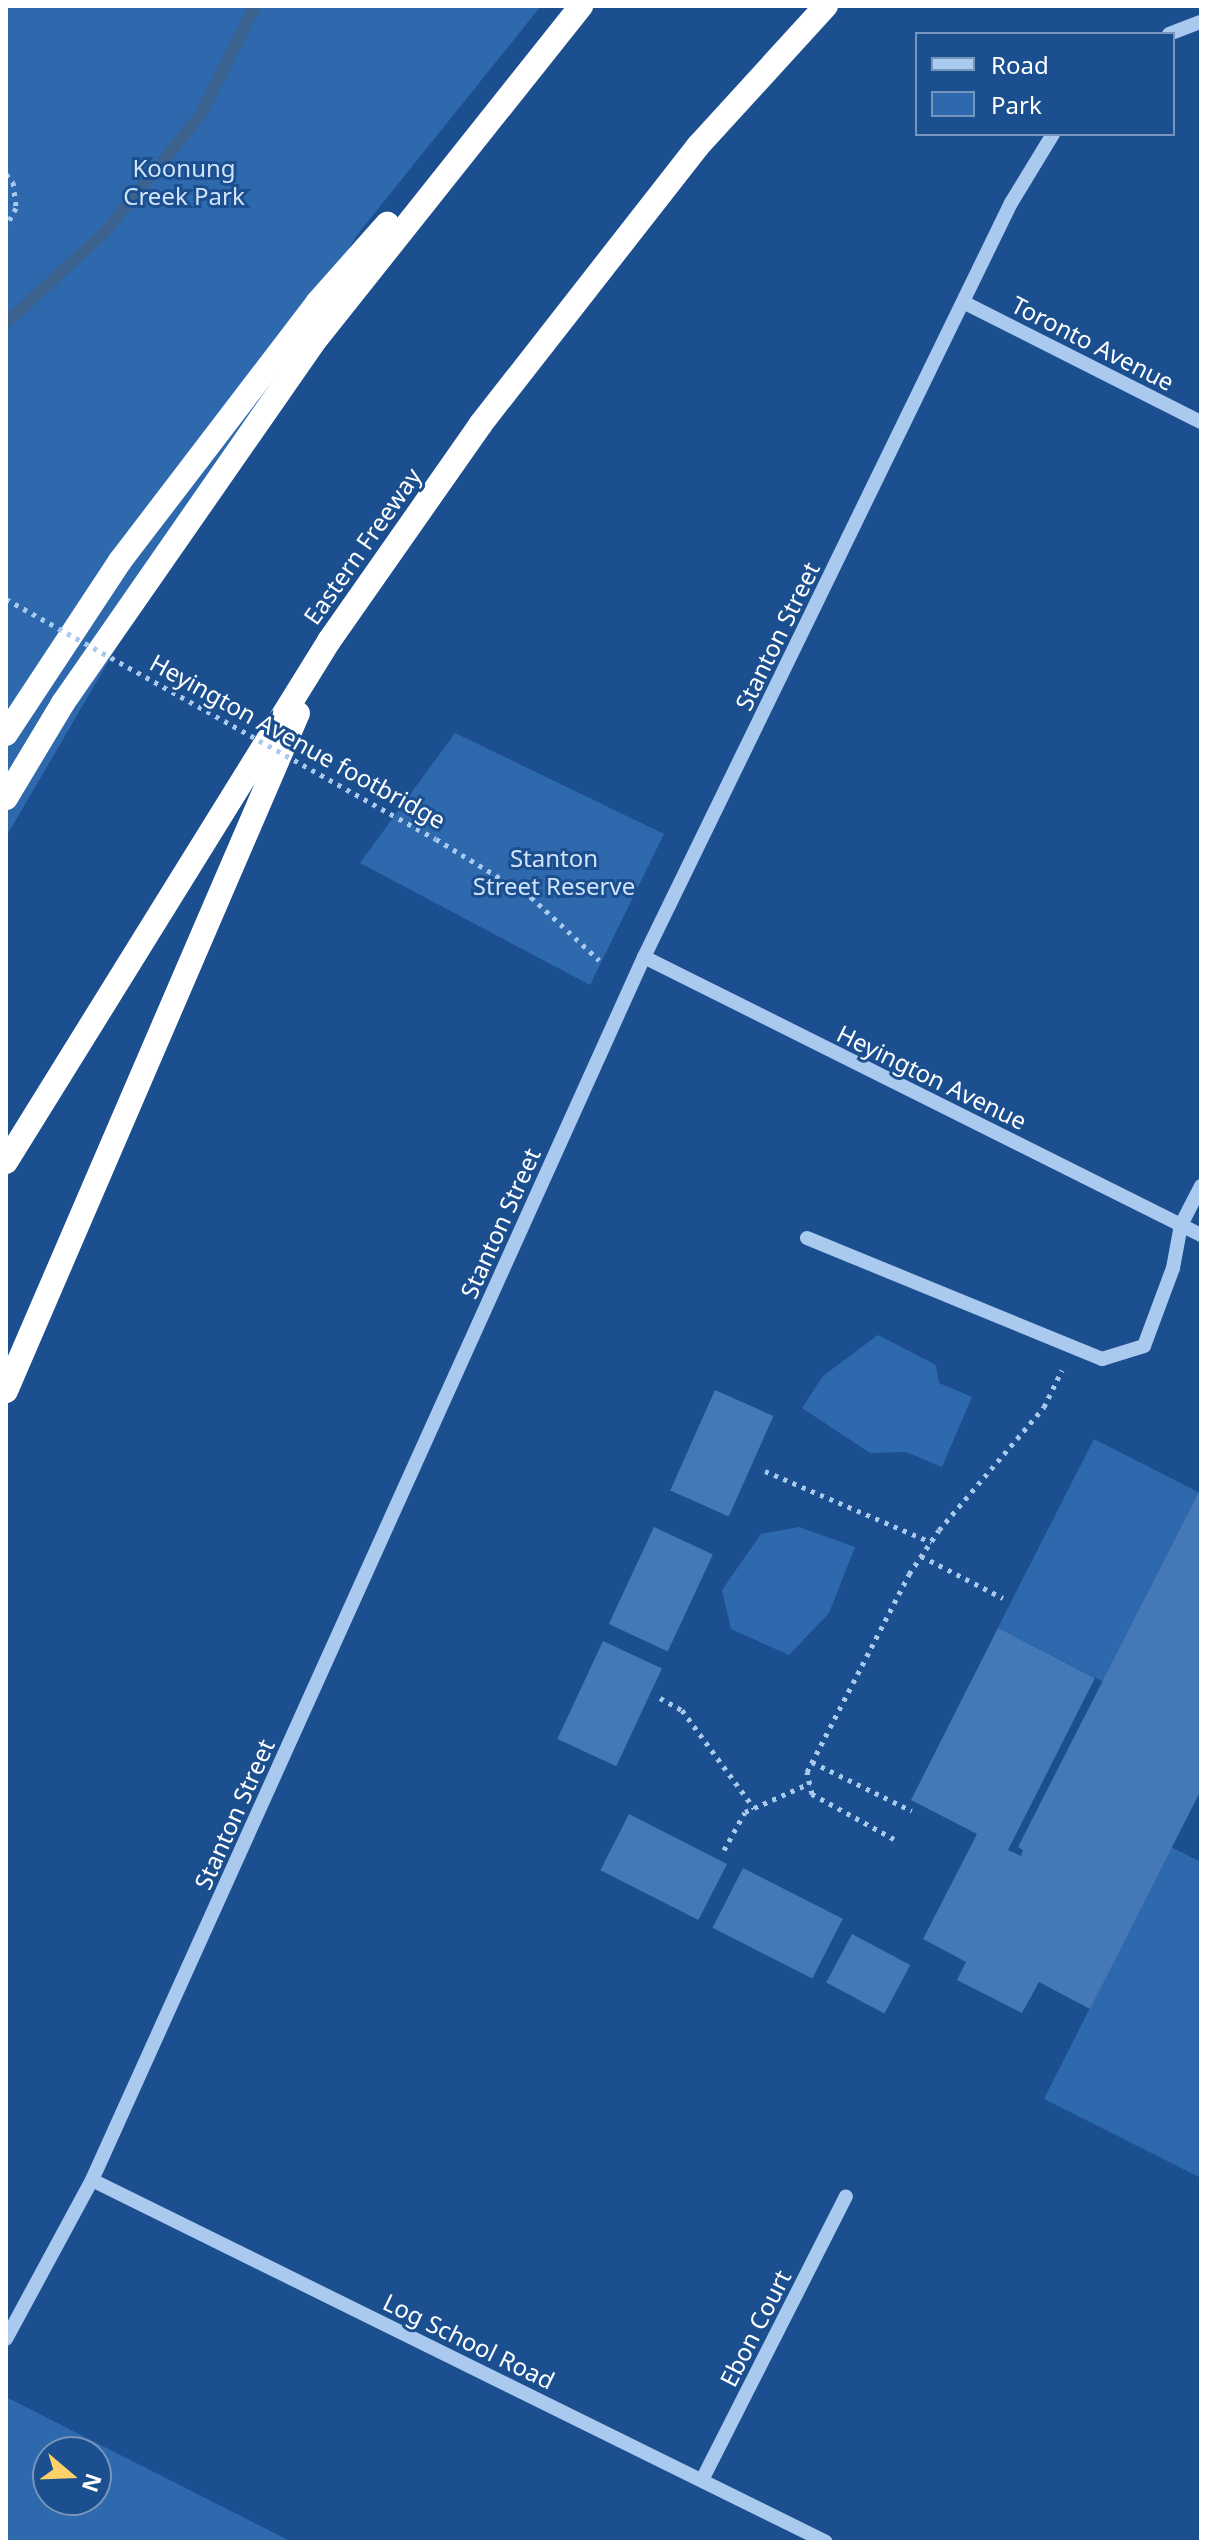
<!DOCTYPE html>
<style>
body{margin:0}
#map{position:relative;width:1207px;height:2548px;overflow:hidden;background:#1b4f8f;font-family:"Noto Sans",sans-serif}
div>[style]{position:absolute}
.green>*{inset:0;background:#2e69ad;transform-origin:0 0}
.stream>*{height:12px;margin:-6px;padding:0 6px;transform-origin:6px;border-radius:6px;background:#3c6290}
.building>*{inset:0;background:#4478b7;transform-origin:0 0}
.path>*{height:5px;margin-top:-2.5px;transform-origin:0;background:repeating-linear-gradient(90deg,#a9c9ee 0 4px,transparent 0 10px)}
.minor>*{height:14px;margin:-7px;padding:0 7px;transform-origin:7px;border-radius:7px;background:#a9c9ee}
.highway>*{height:24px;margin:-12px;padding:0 12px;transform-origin:12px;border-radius:12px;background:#fff}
.path-bridge>*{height:5px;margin-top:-2.5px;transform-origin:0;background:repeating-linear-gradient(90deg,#a9c9ee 0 4px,transparent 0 10px)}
span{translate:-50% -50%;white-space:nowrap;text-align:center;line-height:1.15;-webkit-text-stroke:6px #1b4f8f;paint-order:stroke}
.park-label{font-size:24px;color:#cfe3fa}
.street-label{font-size:24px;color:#fff}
.frame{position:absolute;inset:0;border:8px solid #fff;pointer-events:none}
.legend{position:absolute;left:915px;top:32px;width:260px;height:104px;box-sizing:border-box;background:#1b4f8f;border:2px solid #7695bc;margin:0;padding:10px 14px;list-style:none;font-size:24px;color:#fff}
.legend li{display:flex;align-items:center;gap:16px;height:40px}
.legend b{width:40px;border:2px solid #7695bc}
.north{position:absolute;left:32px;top:2436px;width:80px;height:80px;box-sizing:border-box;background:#1b4f8f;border:2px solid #7695bc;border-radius:50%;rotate:109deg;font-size:22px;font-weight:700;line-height:32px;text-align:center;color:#fff}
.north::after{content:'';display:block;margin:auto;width:28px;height:36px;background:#ffd166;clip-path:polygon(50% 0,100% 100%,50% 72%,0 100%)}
</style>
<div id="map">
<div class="green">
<i style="clip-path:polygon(6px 6px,541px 6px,357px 235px,6px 837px)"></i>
<i style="clip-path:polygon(455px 733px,664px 834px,590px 985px,360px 863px)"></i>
<i style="clip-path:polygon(878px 1335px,936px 1365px,939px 1383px,972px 1397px,942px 1467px,906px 1452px,870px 1453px,802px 1408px,823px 1376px)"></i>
<i style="left:1094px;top:1439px;width:118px;height:212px;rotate:27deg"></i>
<i style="clip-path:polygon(799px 1527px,855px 1547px,829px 1613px,789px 1655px,731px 1629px,722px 1590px,761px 1534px)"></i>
<i style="clip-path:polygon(1171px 1847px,1201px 1862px,1201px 2178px,1044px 2099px)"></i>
<i style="clip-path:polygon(evenodd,6px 2397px,292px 2542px,6px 2542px,6px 2397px,96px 2452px,96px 2500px,48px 2500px,48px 2452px,96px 2452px)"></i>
</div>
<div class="stream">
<i style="left:6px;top:323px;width:133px;rotate:-42.6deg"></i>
<i style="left:104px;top:233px;width:150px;rotate:-50.7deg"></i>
<i style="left:199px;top:117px;width:124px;rotate:-63.2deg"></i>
</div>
<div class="building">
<i style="left:715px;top:1390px;width:64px;height:110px;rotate:24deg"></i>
<i style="clip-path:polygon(1201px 1488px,1201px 1790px,1090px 2009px,1039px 1982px,1022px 2013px,957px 1980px,966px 1962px,923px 1939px,977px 1834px,911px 1800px,998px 1628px,1095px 1678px,1008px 1850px,1021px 1856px,1023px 1850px,1018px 1847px)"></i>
<i style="left:654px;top:1527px;width:65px;height:107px;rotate:25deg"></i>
<i style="left:603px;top:1641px;width:65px;height:108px;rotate:25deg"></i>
<i style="left:629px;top:1814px;width:110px;height:63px;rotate:27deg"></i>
<i style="left:743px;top:1868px;width:112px;height:67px;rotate:27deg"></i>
<i style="left:852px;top:1934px;width:66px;height:55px;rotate:28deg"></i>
</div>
<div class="path">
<i style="left:1148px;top:6px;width:1px;rotate:90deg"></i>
<i style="left:6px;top:174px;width:11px;rotate:49deg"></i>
<i style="left:13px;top:182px;width:26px;rotate:83deg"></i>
<i style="left:16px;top:208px;width:21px;rotate:119deg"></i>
<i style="left:436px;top:839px;width:111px;rotate:31.4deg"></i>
<i style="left:531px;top:897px;width:93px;rotate:42.8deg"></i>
<i style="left:765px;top:1471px;width:181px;rotate:23.2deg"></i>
<i style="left:921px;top:1556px;width:92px;rotate:27.1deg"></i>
<i style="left:660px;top:1698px;width:25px;rotate:29deg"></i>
<i style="left:682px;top:1710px;width:122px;rotate:53.7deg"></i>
<i style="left:812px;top:1762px;width:111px;rotate:26.1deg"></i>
<i style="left:894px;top:1839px;width:94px;rotate:-151.2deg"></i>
<i style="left:812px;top:1794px;width:23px;rotate:-103deg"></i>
<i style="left:807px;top:1772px;width:223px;rotate:-62.7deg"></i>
<i style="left:909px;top:1574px;width:53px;rotate:-55.7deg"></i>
<i style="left:939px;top:1530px;width:162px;rotate:-49.5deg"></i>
<i style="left:1044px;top:1407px;width:41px;rotate:-64.1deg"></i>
<i style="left:724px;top:1850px;width:43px;rotate:-61.1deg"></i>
<i style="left:745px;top:1812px;width:71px;rotate:-24deg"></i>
</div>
<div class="minor">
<i style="left:1169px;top:34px;width:34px;rotate:-21deg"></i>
<i style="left:965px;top:303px;width:264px;rotate:26.8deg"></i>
<i style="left:644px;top:957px;width:623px;rotate:26.52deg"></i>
<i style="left:807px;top:1238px;width:319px;rotate:22.3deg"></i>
<i style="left:1102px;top:1359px;width:44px;rotate:-17.2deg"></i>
<i style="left:1144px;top:1346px;width:83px;rotate:-69.6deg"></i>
<i style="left:1173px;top:1268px;width:44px;rotate:-79.5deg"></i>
<i style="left:1181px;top:1225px;width:44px;rotate:-62.9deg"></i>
<i style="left:92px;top:2180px;width:818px;rotate:26.25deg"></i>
<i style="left:6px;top:2339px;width:181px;rotate:-61.6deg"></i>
<i style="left:92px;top:2180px;width:1342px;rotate:-65.71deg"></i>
<i style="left:644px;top:957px;width:839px;rotate:-64.05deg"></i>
<i style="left:1011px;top:203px;width:81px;rotate:-58.7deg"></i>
<i style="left:702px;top:2480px;width:318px;rotate:-63.1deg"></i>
</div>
<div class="highway">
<i style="left:6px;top:734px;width:207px;rotate:-56.6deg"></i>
<i style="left:120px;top:561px;width:325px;rotate:-52.6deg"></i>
<i style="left:317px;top:303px;width:106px;rotate:-48.5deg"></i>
<i style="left:6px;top:798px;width:111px;rotate:-59deg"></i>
<i style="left:63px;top:703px;width:438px;rotate:-55.2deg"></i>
<i style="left:313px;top:343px;width:431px;rotate:-51.5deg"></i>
<i style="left:6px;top:1162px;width:613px;rotate:-58.2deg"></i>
<i style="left:329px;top:641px;width:264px;rotate:-55deg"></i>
<i style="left:480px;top:425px;width:354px;rotate:-52deg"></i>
<i style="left:698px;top:146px;width:190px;rotate:-47.6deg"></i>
<i style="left:6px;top:1391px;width:738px;rotate:-66.7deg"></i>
</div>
<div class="path-bridge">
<i style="left:6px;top:599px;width:492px;rotate:29.2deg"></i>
</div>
<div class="park-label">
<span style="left:184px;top:182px">Koonung<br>Creek Park</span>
<span style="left:554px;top:872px">Stanton<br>Street Reserve</span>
</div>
<div class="street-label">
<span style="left:1093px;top:343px;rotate:27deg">Toronto Avenue</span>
<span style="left:362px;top:546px;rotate:-55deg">Eastern Freeway</span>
<span style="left:777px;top:636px;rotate:-64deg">Stanton Street</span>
<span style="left:298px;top:741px;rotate:29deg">Heyington Avenue footbridge</span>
<span style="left:932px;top:1077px;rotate:26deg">Heyington Avenue</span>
<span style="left:500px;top:1223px;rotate:-66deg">Stanton Street</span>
<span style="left:234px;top:1814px;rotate:-66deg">Stanton Street</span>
<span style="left:755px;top:2328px;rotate:-63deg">Ebon Court</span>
<span style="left:469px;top:2341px;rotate:26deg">Log School Road</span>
</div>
<div class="frame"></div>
<ul class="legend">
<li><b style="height:10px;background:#a9c9ee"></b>Road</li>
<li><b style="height:22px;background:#2e69ad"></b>Park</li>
</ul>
<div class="north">N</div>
</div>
